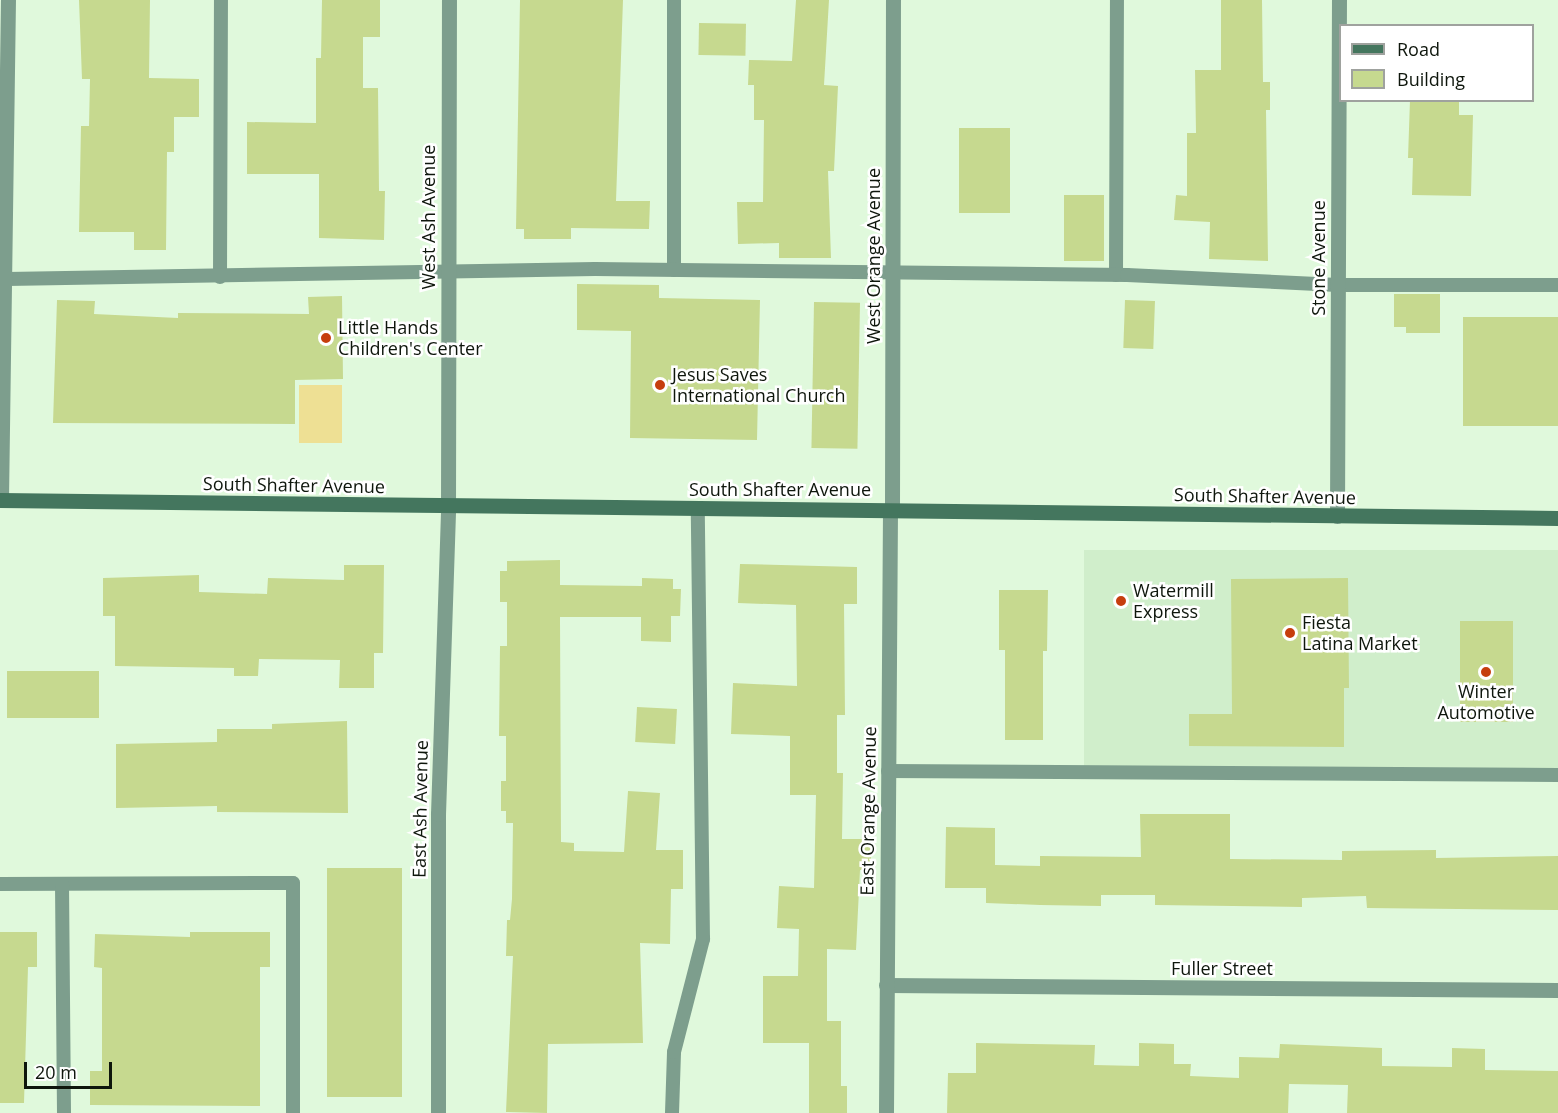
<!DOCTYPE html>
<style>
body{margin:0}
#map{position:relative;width:1558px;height:1113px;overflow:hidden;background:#e0f9dc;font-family:"Open Sans",sans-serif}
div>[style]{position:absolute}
.built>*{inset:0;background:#d0eecb;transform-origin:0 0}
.green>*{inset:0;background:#eee094;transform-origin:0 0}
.building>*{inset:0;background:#c6d98f;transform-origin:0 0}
.service>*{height:14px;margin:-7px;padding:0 7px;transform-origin:7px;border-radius:7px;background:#7d9e8d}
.minor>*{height:15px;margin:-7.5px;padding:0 7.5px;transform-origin:7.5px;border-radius:7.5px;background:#7d9e8d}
.secondary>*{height:15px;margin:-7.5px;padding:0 7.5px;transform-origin:7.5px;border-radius:7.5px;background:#44765e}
.dots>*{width:16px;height:16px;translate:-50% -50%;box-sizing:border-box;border:3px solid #fff;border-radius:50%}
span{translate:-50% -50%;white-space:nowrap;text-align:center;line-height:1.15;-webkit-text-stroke:5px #fff;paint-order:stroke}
.street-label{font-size:18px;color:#0e160c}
.poi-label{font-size:18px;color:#0e160c}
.left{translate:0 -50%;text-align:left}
.legend{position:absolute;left:1339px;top:24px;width:195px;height:78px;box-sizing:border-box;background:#fff;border:2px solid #9fa29e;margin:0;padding:8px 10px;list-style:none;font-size:18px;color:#0e160c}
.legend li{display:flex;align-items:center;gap:12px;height:30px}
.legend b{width:30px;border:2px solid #9fa29e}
.scale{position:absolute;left:24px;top:1062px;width:88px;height:27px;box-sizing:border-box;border:3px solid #0e160c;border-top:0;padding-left:8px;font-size:18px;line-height:21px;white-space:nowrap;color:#0e160c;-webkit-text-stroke:4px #fff;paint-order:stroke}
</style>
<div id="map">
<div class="built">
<i style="left:1084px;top:550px;width:474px;height:222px"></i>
</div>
<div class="green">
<i style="left:342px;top:385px;width:58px;height:43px;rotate:90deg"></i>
</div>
<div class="building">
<i style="clip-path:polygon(79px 0,150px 0,149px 78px,199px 79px,199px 117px,174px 117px,174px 152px,167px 152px,166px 250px,134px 250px,134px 232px,79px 232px,81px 126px,89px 126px,90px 79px,82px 79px)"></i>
<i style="clip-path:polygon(322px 0,380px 0,380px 37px,363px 37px,363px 88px,378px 88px,379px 191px,385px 191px,384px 240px,319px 238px,319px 174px,247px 174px,247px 122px,316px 123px,316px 58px,321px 58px)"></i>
<i style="clip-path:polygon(520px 0,623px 0,616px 201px,650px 201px,649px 229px,571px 228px,571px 239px,524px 239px,524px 229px,516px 229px)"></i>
<i style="clip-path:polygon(796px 0,829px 0,824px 85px,838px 86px,834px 171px,828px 171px,831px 258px,779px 258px,779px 243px,738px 244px,737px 202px,763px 202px,764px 120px,754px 120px,754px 85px,748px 85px,749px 60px,792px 61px)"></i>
<i style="clip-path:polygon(1221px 0,1262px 0,1263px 82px,1270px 82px,1270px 110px,1266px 110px,1268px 261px,1209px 259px,1210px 222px,1174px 220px,1176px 195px,1187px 196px,1187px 133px,1196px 133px,1195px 70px,1221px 70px)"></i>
<i style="left:699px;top:23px;width:47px;height:32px;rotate:1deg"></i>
<i style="clip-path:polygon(1410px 100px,1459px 100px,1459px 115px,1473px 115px,1471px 196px,1412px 195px,1413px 158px,1408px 158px)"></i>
<i style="left:959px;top:128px;width:51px;height:85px"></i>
<i style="left:1064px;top:195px;width:40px;height:66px"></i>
<i style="clip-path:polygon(577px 284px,659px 285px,659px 298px,760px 300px,757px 440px,630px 438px,631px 331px,577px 330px)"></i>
<i style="clip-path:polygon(1394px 294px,1440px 294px,1440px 333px,1406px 333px,1406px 327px,1394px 327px)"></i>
<i style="clip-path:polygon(342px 296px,343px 379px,295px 380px,295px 424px,53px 423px,57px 300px,95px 301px,94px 314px,178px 318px,178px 313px,309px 314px,308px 297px)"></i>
<i style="left:1125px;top:300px;width:30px;height:48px;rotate:2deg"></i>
<i style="left:814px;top:302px;width:46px;height:146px;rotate:1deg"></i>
<i style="left:1558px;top:317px;width:109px;height:95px;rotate:90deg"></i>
<i style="clip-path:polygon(560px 560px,560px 585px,642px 586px,642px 578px,673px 579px,673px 589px,681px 589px,680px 616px,671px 616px,671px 642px,641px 641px,641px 617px,560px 617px,561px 842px,574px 843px,574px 851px,624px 852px,628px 791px,660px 793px,656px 850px,683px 850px,683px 889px,671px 889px,670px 944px,640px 943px,643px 1043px,548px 1044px,547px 1113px,506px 1112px,513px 956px,506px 956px,507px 920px,510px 920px,512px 899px,513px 823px,506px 823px,506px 811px,501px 811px,501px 781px,506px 781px,506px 736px,499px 736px,500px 646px,507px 646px,507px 602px,500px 602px,500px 571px,507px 571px,507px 561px)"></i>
<i style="clip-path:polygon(740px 564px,857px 567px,857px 604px,844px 604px,845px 715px,837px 715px,837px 773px,843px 773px,842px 839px,871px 839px,871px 871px,860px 870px,856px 950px,827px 949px,827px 1021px,841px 1021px,841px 1086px,847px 1086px,847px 1113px,809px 1113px,809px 1043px,763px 1043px,763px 976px,798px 976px,799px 929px,777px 928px,779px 886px,814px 888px,816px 795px,790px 795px,790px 736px,731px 734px,733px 683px,797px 686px,796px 605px,738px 603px)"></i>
<i style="clip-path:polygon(344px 565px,384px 565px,383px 653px,374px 653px,374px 688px,339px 688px,340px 660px,259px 659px,258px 676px,234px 676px,234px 668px,115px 666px,115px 616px,103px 616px,103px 578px,199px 575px,199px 592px,267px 594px,268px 578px,344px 580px)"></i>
<i style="clip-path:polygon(1348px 578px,1349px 688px,1344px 688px,1344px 747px,1189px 746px,1189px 714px,1232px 714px,1231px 579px)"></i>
<i style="clip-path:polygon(999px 590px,1048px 590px,1047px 651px,1043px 651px,1043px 740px,1005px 740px,1005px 650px,999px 650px)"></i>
<i style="left:1460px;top:621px;width:53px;height:101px"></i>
<i style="left:99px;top:671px;width:47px;height:92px;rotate:90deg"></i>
<i style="left:637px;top:707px;width:40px;height:35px;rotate:3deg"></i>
<i style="clip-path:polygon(347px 721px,348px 813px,217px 812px,217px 806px,116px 808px,116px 744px,217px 742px,217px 729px,272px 729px,272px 724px)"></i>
<i style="clip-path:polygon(1140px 814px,1230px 814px,1230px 859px,1342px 860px,1342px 851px,1436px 850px,1436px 858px,1558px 856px,1558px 910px,1367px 908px,1366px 896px,1302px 898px,1302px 907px,1155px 905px,1155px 895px,1101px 895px,1101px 906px,1040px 905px,986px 903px,986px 888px,945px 888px,946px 827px,995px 828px,995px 865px,1040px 866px,1040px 856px,1141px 857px)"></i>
<i style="left:327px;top:868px;width:75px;height:229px"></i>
<i style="clip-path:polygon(0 932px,37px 932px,37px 967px,28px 967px,24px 1103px,0 1103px)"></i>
<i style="clip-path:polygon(190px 932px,270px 932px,270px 967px,260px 967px,260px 1106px,90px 1105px,90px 1071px,102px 1071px,102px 968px,94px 967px,95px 934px,190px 937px)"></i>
<i style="clip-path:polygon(976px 1043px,1095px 1045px,1094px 1065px,1139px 1066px,1139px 1043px,1174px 1044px,1174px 1064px,1191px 1064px,1190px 1076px,1239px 1078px,1239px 1057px,1279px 1058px,1280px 1044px,1382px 1048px,1382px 1066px,1452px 1067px,1452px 1048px,1485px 1049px,1485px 1070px,1558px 1071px,1558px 1113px,1347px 1113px,1348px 1085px,1289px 1084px,1288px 1113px,947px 1113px,948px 1073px,976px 1073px)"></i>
</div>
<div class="service">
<i style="left:674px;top:270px;width:270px;rotate:-90deg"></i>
<i style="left:1116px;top:275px;width:275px;rotate:-89.8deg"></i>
<i style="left:220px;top:277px;width:277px;rotate:-89.8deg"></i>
<i style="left:7px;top:279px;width:588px;rotate:-0.97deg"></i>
<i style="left:595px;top:269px;width:532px;rotate:0.65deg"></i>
<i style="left:1127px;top:275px;width:211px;rotate:2.7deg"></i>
<i style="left:1338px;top:285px;width:220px"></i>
<i style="left:888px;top:771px;width:670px;rotate:0.34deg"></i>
<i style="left:0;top:884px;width:293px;rotate:-0.2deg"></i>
<i style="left:293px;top:883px;width:230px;rotate:90deg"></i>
<i style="left:62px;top:884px;width:229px;rotate:89.5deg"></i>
<i style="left:672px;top:1113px;width:61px;rotate:-88.1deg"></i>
<i style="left:674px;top:1052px;width:117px;rotate:-75.6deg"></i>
<i style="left:703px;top:939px;width:431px;rotate:-90.7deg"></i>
</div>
<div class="minor">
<i style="left:1px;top:500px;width:500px;rotate:-89.2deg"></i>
<i style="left:892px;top:511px;width:511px;rotate:-89.89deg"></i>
<i style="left:1337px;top:516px;width:516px;rotate:-89.78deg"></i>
<i style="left:886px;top:985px;width:672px;rotate:0.43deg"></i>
<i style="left:438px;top:1113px;width:299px;rotate:-90deg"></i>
<i style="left:438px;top:814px;width:307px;rotate:-88.1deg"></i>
<i style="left:448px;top:507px;width:507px;rotate:-89.89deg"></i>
<i style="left:886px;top:1113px;width:604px;rotate:-89.62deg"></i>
</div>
<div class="secondary">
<i style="left:0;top:500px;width:1558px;rotate:0.66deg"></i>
</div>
<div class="dots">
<i style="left:326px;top:338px;background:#c63e0d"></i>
<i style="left:660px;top:385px;background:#c63e0d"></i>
<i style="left:1121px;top:601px;background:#c63e0d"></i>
<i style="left:1290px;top:633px;background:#c63e0d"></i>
<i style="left:1486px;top:672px;background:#c63e0d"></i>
</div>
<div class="street-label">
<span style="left:428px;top:217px;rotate:-90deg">West Ash Avenue</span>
<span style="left:873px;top:256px;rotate:-90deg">West Orange Avenue</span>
<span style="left:1318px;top:258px;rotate:-90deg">Stone Avenue</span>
<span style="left:294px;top:485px;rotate:1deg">South Shafter Avenue</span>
<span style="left:780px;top:489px">South Shafter Avenue</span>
<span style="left:1265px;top:496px;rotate:1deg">South Shafter Avenue</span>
<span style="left:420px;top:809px;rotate:-89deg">East Ash Avenue</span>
<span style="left:868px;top:811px;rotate:-89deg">East Orange Avenue</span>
<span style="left:1222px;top:968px">Fuller Street</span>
</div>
<div class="poi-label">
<span class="left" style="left:338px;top:338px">Little Hands<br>Children's Center</span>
<span class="left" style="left:672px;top:385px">Jesus Saves<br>International Church</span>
<span class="left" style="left:1133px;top:601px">Watermill<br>Express</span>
<span class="left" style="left:1302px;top:633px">Fiesta<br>Latina Market</span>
<span style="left:1486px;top:702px">Winter<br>Automotive</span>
</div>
<ul class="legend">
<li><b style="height:8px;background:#44765e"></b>Road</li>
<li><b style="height:16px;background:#c6d98f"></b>Building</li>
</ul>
<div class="scale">20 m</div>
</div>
